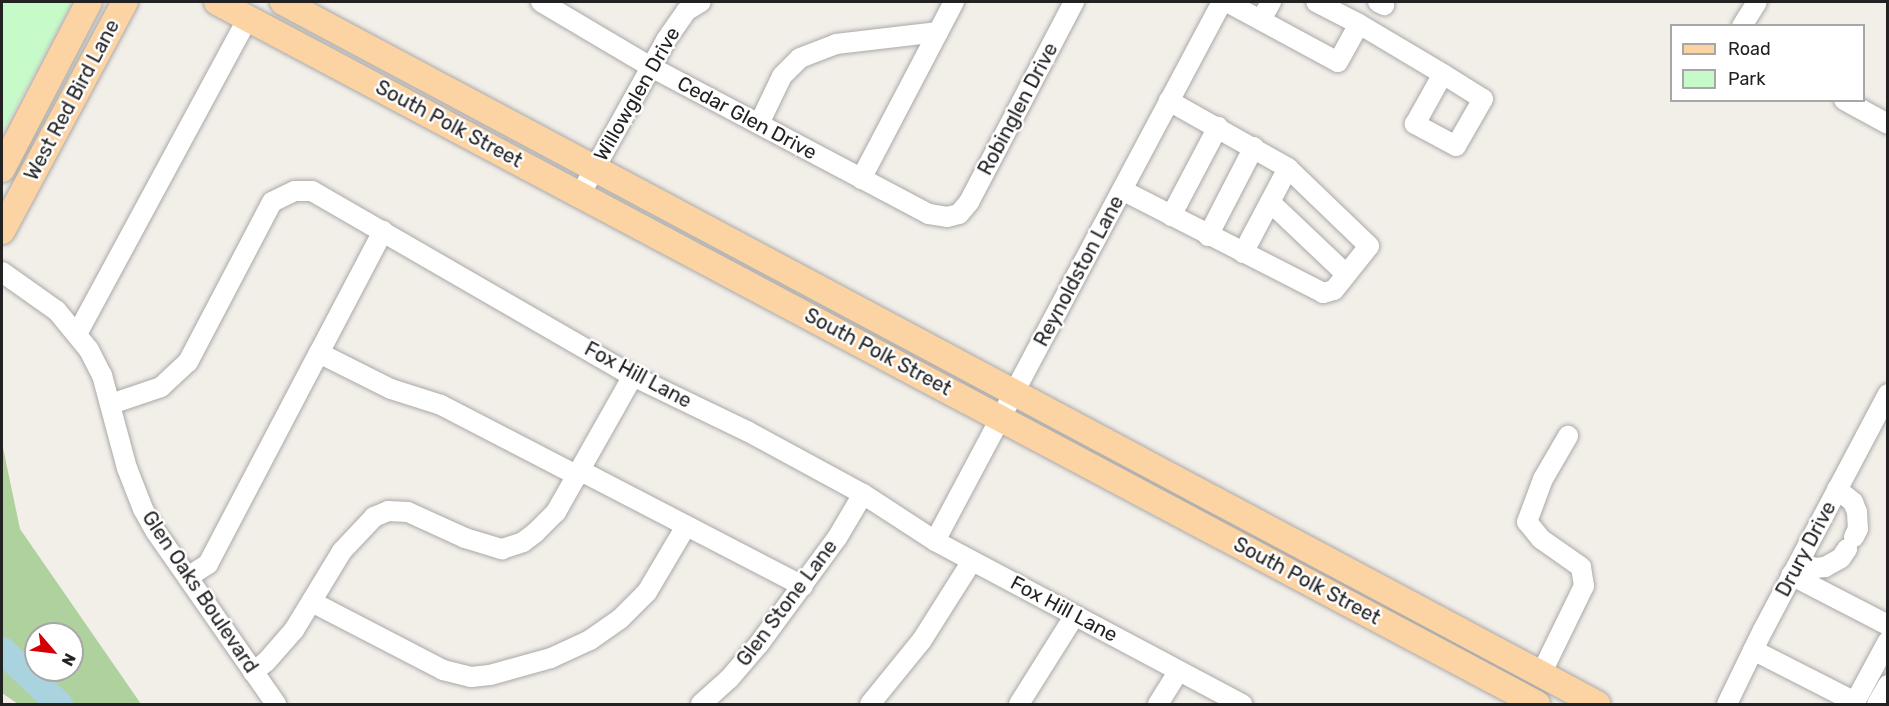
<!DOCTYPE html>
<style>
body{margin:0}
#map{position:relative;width:1889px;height:706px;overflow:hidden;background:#f2eee8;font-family:Rubik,sans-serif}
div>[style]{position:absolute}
.forest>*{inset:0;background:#aed19d}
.park>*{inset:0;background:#c7fac9}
.river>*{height:27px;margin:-13.5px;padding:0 13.5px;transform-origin:13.5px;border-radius:13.5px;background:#a9d4df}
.roads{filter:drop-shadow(0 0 2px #a9a9a9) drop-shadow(0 0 2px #a9a9a9)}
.minor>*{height:20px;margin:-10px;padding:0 10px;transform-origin:10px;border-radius:10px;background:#fff}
.major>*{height:26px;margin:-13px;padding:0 13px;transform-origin:13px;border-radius:13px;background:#fcd3a3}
span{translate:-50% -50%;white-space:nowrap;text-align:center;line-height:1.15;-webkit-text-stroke:5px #fff;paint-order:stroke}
.street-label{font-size:20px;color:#222}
.frame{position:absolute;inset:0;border:3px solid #222;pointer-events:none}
.legend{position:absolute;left:1670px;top:24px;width:195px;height:78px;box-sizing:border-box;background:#fff;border:2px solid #a7a7a7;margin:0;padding:8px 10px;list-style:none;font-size:18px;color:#222}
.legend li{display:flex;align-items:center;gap:12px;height:30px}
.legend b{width:30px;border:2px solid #a7a7a7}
.north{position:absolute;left:24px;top:622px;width:60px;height:60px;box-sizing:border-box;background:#fff;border:2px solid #a7a7a7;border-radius:50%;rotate:118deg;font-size:16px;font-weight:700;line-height:24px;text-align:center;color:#222}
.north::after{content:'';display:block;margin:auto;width:21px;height:27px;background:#d30006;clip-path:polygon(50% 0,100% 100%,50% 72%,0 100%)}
</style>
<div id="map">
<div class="forest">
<i style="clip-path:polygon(evenodd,2px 443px,20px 529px,141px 704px,18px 704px,2px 693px,2px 443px,36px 634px,72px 634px,72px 670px,36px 670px,36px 634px)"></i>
</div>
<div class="park">
<i style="clip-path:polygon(2px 2px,72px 2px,2px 134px)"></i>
</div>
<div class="river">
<i style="left:2px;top:650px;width:79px;rotate:43.5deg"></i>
</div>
<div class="roads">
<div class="minor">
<i style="left:541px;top:2px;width:128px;rotate:30.6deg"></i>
<i style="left:651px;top:67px;width:314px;rotate:27.9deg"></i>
<i style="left:929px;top:214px;width:18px;rotate:9deg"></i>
<i style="left:947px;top:217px;width:12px;rotate:-14deg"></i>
<i style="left:959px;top:214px;width:16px;rotate:-50deg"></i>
<i style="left:969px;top:202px;width:226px;rotate:-62.3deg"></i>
<i style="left:1227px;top:2px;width:126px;rotate:28.4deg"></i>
<i style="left:1338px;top:62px;width:43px;rotate:-61.1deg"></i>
<i style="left:1359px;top:24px;width:48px;rotate:-152.9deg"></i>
<i style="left:1378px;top:2px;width:7px;rotate:27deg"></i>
<i style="left:1261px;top:20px;width:21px;rotate:-61deg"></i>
<i style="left:1359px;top:24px;width:98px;rotate:30.8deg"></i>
<i style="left:1443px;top:74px;width:47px;rotate:32deg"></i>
<i style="left:1483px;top:99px;width:54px;rotate:119.9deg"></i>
<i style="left:1456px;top:146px;width:47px;rotate:-151.8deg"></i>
<i style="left:1415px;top:124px;width:57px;rotate:-60.8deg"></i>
<i style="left:1742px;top:26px;width:28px;rotate:-58deg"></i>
<i style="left:1844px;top:100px;width:50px;rotate:28.6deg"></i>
<i style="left:759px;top:124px;width:53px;rotate:-64.4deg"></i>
<i style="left:782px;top:76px;width:25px;rotate:-45deg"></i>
<i style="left:800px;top:58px;width:39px;rotate:-21deg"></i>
<i style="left:836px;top:44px;width:103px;rotate:-6.7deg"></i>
<i style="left:861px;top:179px;width:200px;rotate:-62.3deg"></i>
<i style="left:1122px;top:190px;width:226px;rotate:27.1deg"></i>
<i style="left:1323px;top:293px;width:11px;rotate:-15deg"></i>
<i style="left:1334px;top:290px;width:56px;rotate:-51.5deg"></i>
<i style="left:1369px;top:246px;width:112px;rotate:-136.1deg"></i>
<i style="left:1288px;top:168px;width:137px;rotate:-150.6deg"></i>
<i style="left:581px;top:193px;width:175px;rotate:-60.9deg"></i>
<i style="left:666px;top:40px;width:35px;rotate:-55deg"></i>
<i style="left:686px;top:11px;width:17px;rotate:-31deg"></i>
<i style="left:1270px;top:202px;width:105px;rotate:43.5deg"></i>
<i style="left:1171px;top:216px;width:101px;rotate:-62.2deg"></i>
<i style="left:1208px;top:236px;width:100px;rotate:-62.7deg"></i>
<i style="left:1243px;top:253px;width:96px;rotate:-62.1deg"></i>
<i style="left:2px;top:272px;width:67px;rotate:35.3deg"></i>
<i style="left:57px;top:311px;width:50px;rotate:50.6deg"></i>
<i style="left:89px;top:350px;width:28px;rotate:63deg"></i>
<i style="left:102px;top:375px;width:96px;rotate:75deg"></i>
<i style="left:127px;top:468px;width:44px;rotate:68.7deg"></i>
<i style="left:143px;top:509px;width:26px;rotate:61deg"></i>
<i style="left:156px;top:532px;width:210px;rotate:55.1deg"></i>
<i style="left:77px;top:334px;width:359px;rotate:-61.6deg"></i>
<i style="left:319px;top:353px;width:138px;rotate:-62.3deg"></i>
<i style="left:111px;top:404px;width:53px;rotate:-18.8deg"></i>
<i style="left:161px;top:387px;width:37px;rotate:-43deg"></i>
<i style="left:188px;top:362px;width:181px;rotate:-62.3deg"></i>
<i style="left:272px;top:202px;width:25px;rotate:-26deg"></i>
<i style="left:295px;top:191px;width:17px"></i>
<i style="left:312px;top:191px;width:370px;rotate:30deg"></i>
<i style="left:633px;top:376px;width:127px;rotate:25.8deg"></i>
<i style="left:747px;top:431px;width:132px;rotate:28.5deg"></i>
<i style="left:863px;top:494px;width:86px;rotate:33.1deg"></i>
<i style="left:935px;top:541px;width:348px;rotate:28deg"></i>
<i style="left:581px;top:471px;width:250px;rotate:27.4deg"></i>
<i style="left:1837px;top:489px;width:21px;rotate:39deg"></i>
<i style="left:1853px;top:502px;width:11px;rotate:68deg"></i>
<i style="left:1857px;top:512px;width:17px;rotate:87deg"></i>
<i style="left:1858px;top:529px;width:9px;rotate:117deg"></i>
<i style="left:935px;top:541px;width:611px;rotate:-61.97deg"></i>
<i style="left:1799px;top:562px;width:17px;rotate:21deg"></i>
<i style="left:1815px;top:568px;width:10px;rotate:-6deg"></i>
<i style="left:1825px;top:567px;width:18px;rotate:-29deg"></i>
<i style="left:1841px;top:558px;width:11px;rotate:-56deg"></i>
<i style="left:1791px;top:575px;width:109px;rotate:27.3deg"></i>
<i style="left:188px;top:577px;width:24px;rotate:-33deg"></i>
<i style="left:208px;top:564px;width:238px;rotate:-62.3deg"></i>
<i style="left:319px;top:353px;width:80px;rotate:26.6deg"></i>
<i style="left:391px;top:389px;width:52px;rotate:17.7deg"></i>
<i style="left:441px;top:405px;width:154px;rotate:27.4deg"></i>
<i style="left:312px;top:602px;width:148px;rotate:27.4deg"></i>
<i style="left:443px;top:670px;width:29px;rotate:14deg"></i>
<i style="left:471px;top:677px;width:19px;rotate:-6deg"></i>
<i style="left:490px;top:675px;width:63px;rotate:-15.6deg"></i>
<i style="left:551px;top:658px;width:43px;rotate:-24.8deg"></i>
<i style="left:590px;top:640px;width:37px;rotate:-35deg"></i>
<i style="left:620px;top:619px;width:38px;rotate:-45deg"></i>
<i style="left:647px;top:592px;width:77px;rotate:-59.4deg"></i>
<i style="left:1753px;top:650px;width:114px;rotate:27deg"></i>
<i style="left:1855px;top:702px;width:69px;rotate:-61.6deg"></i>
<i style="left:253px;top:672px;width:16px;rotate:-38deg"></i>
<i style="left:266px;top:662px;width:43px;rotate:-48.8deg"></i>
<i style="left:294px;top:630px;width:92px;rotate:-58.7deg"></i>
<i style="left:342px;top:551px;width:47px;rotate:-46.7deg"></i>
<i style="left:374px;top:517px;width:15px;rotate:-23deg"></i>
<i style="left:388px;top:511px;width:20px;rotate:3deg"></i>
<i style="left:408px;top:512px;width:63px;rotate:24.5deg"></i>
<i style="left:465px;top:538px;width:39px;rotate:17deg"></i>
<i style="left:502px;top:549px;width:22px;rotate:-18deg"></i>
<i style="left:523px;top:542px;width:15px;rotate:-37deg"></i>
<i style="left:535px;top:533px;width:30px;rotate:-45deg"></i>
<i style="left:556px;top:512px;width:156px;rotate:-60.5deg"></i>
<i style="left:1541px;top:674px;width:98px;rotate:-64deg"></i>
<i style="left:1584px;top:586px;width:19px;rotate:-99deg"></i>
<i style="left:1581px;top:567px;width:49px;rotate:-145deg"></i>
<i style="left:1541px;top:539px;width:22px;rotate:-129deg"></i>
<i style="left:1527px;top:522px;width:46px;rotate:-69.6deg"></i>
<i style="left:1543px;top:479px;width:50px;rotate:-59.8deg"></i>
<i style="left:701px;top:704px;width:38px;rotate:-42deg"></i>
<i style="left:729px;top:679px;width:46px;rotate:-49.4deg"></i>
<i style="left:759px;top:644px;width:132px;rotate:-53.7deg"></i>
<i style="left:837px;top:538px;width:51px;rotate:-59.4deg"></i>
<i style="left:870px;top:704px;width:82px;rotate:-50.9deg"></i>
<i style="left:922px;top:640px;width:93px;rotate:-57.7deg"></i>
<i style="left:1019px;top:704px;width:105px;rotate:-57.8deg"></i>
<i style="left:1158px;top:704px;width:39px;rotate:-58deg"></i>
<i style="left:1727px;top:704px;width:82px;rotate:-64.1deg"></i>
<i style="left:1763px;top:630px;width:267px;rotate:-62.1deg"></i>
<i style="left:1877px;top:704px;width:22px;rotate:-60deg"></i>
</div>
<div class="major">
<i style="left:217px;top:2px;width:1495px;rotate:28deg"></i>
<i style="left:283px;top:2px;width:1490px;rotate:28.11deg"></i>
<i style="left:2px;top:169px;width:188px;rotate:-62.5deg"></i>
<i style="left:2px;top:231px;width:260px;rotate:-61.8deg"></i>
</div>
</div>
<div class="street-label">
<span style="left:637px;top:94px;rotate:-60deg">Willowglen Drive</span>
<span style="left:72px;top:100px;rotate:-62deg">West Red Bird Lane</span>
<span style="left:1018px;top:109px;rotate:-62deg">Robinglen Drive</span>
<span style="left:747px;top:118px;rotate:28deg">Cedar Glen Drive</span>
<span style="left:449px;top:124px;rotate:28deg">South Polk Street</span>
<span style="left:1079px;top:271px;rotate:-62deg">Reynoldston Lane</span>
<span style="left:878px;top:352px;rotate:28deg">South Polk Street</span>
<span style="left:638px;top:375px;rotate:28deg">Fox Hill Lane</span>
<span style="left:1806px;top:549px;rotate:-62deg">Drury Drive</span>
<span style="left:1307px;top:581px;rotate:28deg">South Polk Street</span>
<span style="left:200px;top:592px;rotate:56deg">Glen Oaks Boulevard</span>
<span style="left:787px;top:603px;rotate:-53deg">Glen Stone Lane</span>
<span style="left:1064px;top:609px;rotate:28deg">Fox Hill Lane</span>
</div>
<div class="frame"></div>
<ul class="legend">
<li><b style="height:8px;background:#fcd3a3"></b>Road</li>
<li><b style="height:16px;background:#c7fac9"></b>Park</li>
</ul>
<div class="north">N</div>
</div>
